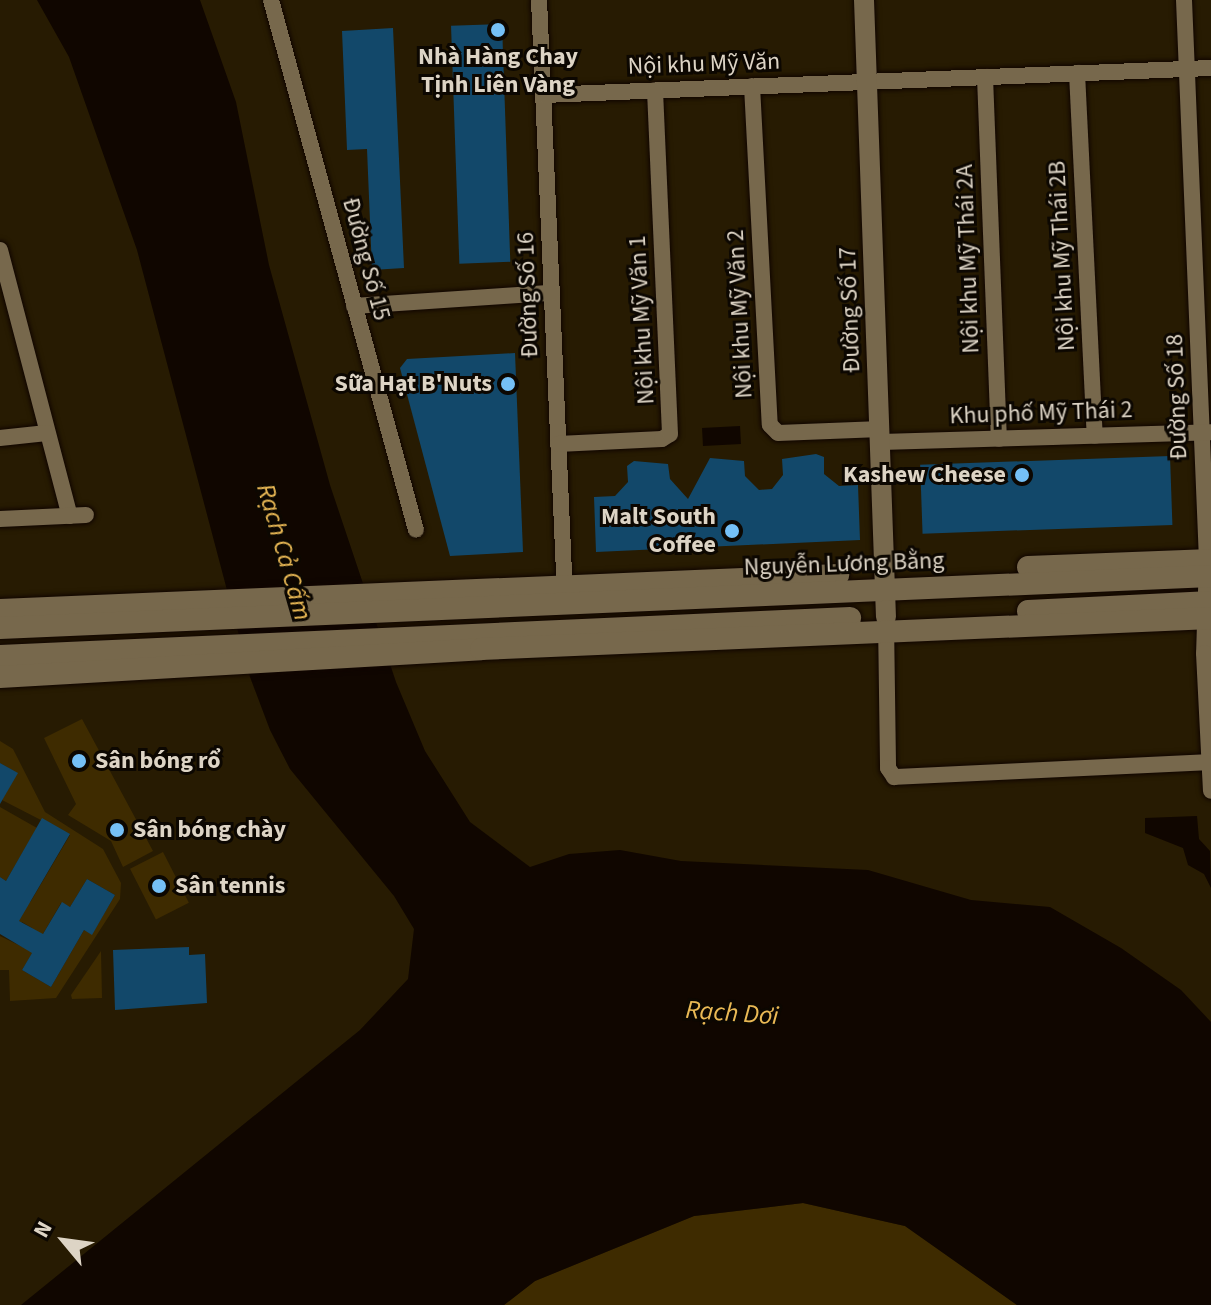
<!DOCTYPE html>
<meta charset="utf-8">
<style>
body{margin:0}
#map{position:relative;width:1211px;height:1305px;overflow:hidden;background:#271b02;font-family:"Source Sans 3",sans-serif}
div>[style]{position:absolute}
.green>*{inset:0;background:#3e2b00;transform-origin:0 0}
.water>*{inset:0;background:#100600;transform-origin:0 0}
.building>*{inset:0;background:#12486a;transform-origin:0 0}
.roads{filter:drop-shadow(0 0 2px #100500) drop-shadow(0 0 2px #100500)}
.minor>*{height:16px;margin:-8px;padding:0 8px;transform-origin:8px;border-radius:8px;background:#77684c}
.tertiary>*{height:20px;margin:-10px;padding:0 10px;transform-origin:10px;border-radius:10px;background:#77684c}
.secondary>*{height:22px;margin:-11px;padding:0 11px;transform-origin:11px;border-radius:11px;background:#77684c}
.dots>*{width:22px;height:22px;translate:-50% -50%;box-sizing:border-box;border:4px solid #0c0701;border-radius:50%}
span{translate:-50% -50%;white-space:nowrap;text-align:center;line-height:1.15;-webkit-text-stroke:6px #0c0701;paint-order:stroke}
.poi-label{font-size:24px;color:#ddd4c5;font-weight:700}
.right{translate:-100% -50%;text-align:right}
.left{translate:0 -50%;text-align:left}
.street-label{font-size:24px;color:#ddd4c5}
.water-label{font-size:26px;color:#eab955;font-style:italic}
.north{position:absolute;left:24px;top:1201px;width:80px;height:80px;-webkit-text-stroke:6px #0c0701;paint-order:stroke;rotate:299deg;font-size:22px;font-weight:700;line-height:32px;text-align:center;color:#ddd4c5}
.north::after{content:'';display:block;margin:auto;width:28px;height:36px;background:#ddd4c5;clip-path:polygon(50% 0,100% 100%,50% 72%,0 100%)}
</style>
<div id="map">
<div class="green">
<i style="clip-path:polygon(82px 719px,153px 851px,123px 867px,111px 841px,68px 815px,76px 804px,44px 738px)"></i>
<i style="clip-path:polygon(0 741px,13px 749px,45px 812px,103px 849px,121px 883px,120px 899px,56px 998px,10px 1001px,9px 970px,0 970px,0 936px,33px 952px,22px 970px,51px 987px,84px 930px,92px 934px,115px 895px,87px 879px,70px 907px,61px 903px,36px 946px,32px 928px,22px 922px,14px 934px,6px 929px,31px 901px,70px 835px,2px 800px,17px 773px,0 763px)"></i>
<i style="clip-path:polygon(0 807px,37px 828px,6px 881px,0 877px)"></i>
<i style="left:163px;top:852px;width:57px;height:37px;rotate:63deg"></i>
<i style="clip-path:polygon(101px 951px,102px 998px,72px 999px,71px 995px)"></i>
<i style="clip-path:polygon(803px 1203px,905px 1226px,1017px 1305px,504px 1305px,535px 1281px,694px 1216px)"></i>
</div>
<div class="water">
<i style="clip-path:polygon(37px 0,200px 0,236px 102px,269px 265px,330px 485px,396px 682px,425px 751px,470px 822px,530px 867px,569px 854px,620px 850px,681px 861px,868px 870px,971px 900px,1050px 907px,1121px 948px,1181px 990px,1211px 1022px,1211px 1305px,1017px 1305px,905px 1226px,803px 1203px,694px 1216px,535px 1281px,504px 1305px,21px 1305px,360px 1030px,408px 979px,414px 929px,394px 896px,290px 769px,270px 730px,250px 677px,137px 250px,69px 57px)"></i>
<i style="left:740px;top:426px;width:18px;height:38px;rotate:87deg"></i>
<i style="clip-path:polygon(1197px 816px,1199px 839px,1210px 851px,1211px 888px,1204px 874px,1188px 865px,1183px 848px,1145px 833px,1145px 818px)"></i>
</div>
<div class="building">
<i style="left:502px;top:24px;width:238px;height:51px;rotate:88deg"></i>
<i style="clip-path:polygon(393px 28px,404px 268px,372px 270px,367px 149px,347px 150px,342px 31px)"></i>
<i style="clip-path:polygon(515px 353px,523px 552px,450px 556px,400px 368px,407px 359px)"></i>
<i style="clip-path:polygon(816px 454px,824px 457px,824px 474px,839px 486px,858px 485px,860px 540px,596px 552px,594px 497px,615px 496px,628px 482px,627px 466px,634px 461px,668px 464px,670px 479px,688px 499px,710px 458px,744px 461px,745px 476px,759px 490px,772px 489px,783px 475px,782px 459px)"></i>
<i style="left:1170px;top:456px;width:69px;height:250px;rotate:88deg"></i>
<i style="clip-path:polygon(0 763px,18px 773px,0 804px)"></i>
<i style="clip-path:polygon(42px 818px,70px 834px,19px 921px,43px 934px,62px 902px,70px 907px,87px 879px,115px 895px,92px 935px,84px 930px,51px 987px,22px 970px,32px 953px,0 934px,0 877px,6px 881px)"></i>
<i style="clip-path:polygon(189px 947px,189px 955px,205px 954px,207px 1003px,115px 1010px,113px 950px)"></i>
</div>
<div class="roads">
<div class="minor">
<i style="left:271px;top:0;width:549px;rotate:74.7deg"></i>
<i style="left:539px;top:0;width:596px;rotate:87.5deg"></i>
<i style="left:1184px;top:0;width:560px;rotate:87.65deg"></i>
<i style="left:1207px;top:560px;width:93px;rotate:91.8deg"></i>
<i style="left:1204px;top:653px;width:138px;rotate:87.1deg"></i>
<i style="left:1077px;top:73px;width:363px;rotate:87.2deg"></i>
<i style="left:985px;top:77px;width:362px;rotate:87.8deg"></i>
<i style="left:752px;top:86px;width:339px;rotate:87deg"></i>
<i style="left:770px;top:425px;width:11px;rotate:45deg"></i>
<i style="left:778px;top:433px;width:103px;rotate:-2.2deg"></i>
<i style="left:544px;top:95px;width:668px;rotate:-2.32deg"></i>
<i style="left:0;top:250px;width:275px;rotate:75.3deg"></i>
<i style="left:354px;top:306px;width:198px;rotate:-3.8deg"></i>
<i style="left:0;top:438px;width:47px;rotate:-6.1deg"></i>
<i style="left:881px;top:442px;width:330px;rotate:-1.7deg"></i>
<i style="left:558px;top:444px;width:104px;rotate:-2.8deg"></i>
<i style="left:662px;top:439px;width:9px;rotate:-32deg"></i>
<i style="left:670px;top:434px;width:344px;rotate:-92.5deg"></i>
<i style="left:0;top:519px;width:86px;rotate:-2.7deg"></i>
<i style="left:886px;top:621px;width:147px;rotate:89.2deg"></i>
<i style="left:888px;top:768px;width:11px;rotate:56deg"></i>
<i style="left:894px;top:777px;width:315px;rotate:-2.7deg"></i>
</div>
<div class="tertiary">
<i style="left:864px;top:0;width:617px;rotate:87.96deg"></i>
</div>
<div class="secondary">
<i style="left:1028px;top:567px;width:183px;rotate:-2.2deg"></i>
<i style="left:0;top:610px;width:839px;rotate:-2.39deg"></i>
<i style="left:1028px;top:611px;width:183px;rotate:-2.8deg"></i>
<i style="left:0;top:628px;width:1212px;rotate:-2.46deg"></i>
<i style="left:0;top:656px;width:851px;rotate:-2.56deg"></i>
<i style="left:0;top:677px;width:482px;rotate:-3.3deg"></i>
<i style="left:481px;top:649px;width:731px;rotate:-2.43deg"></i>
</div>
</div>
<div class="dots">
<i style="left:498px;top:30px;background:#75c0f6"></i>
<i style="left:508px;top:384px;background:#75c0f6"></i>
<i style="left:1022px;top:475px;background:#75c0f6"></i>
<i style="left:732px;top:531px;background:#75c0f6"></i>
<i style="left:79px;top:761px;background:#75c0f6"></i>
<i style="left:117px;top:830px;background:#75c0f6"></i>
<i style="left:159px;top:886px;background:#75c0f6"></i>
</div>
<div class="poi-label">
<span style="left:498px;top:71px">Nhà Hàng Chay<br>Tịnh Liên Vàng</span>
<span class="right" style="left:492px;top:384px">Sữa Hạt B'Nuts</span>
<span class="right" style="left:1006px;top:475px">Kashew Cheese</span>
<span class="right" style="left:716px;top:531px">Malt South<br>Coffee</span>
<span class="left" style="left:95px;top:761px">Sân bóng rổ</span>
<span class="left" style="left:133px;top:830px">Sân bóng chày</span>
<span class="left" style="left:175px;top:886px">Sân tennis</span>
</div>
<div class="street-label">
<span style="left:704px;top:64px;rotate:-2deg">Nội khu Mỹ Văn</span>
<span style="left:1062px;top:256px;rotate:-93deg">Nội khu Mỹ Thái 2B</span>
<span style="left:366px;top:259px;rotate:75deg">Đường Số 15</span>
<span style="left:968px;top:259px;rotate:-92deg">Nội khu Mỹ Thái 2A</span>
<span style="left:528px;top:295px;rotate:-92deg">Đường Số 16</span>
<span style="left:850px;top:310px;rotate:-92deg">Đường Số 17</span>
<span style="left:740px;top:314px;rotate:-93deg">Nội khu Mỹ Văn 2</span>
<span style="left:642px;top:320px;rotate:-93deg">Nội khu Mỹ Văn 1</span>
<span style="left:1177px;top:397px;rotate:-92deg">Đường Số 18</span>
<span style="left:1041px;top:413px;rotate:-2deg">Khu phố Mỹ Thái 2</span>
<span style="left:844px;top:564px;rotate:-2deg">Nguyễn Lương Bằng</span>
</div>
<div class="water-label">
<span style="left:284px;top:552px;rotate:74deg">Rạch Cả Cấm</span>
<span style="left:732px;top:1013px;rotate:4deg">Rạch Dơi</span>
</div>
<div class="north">N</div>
</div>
